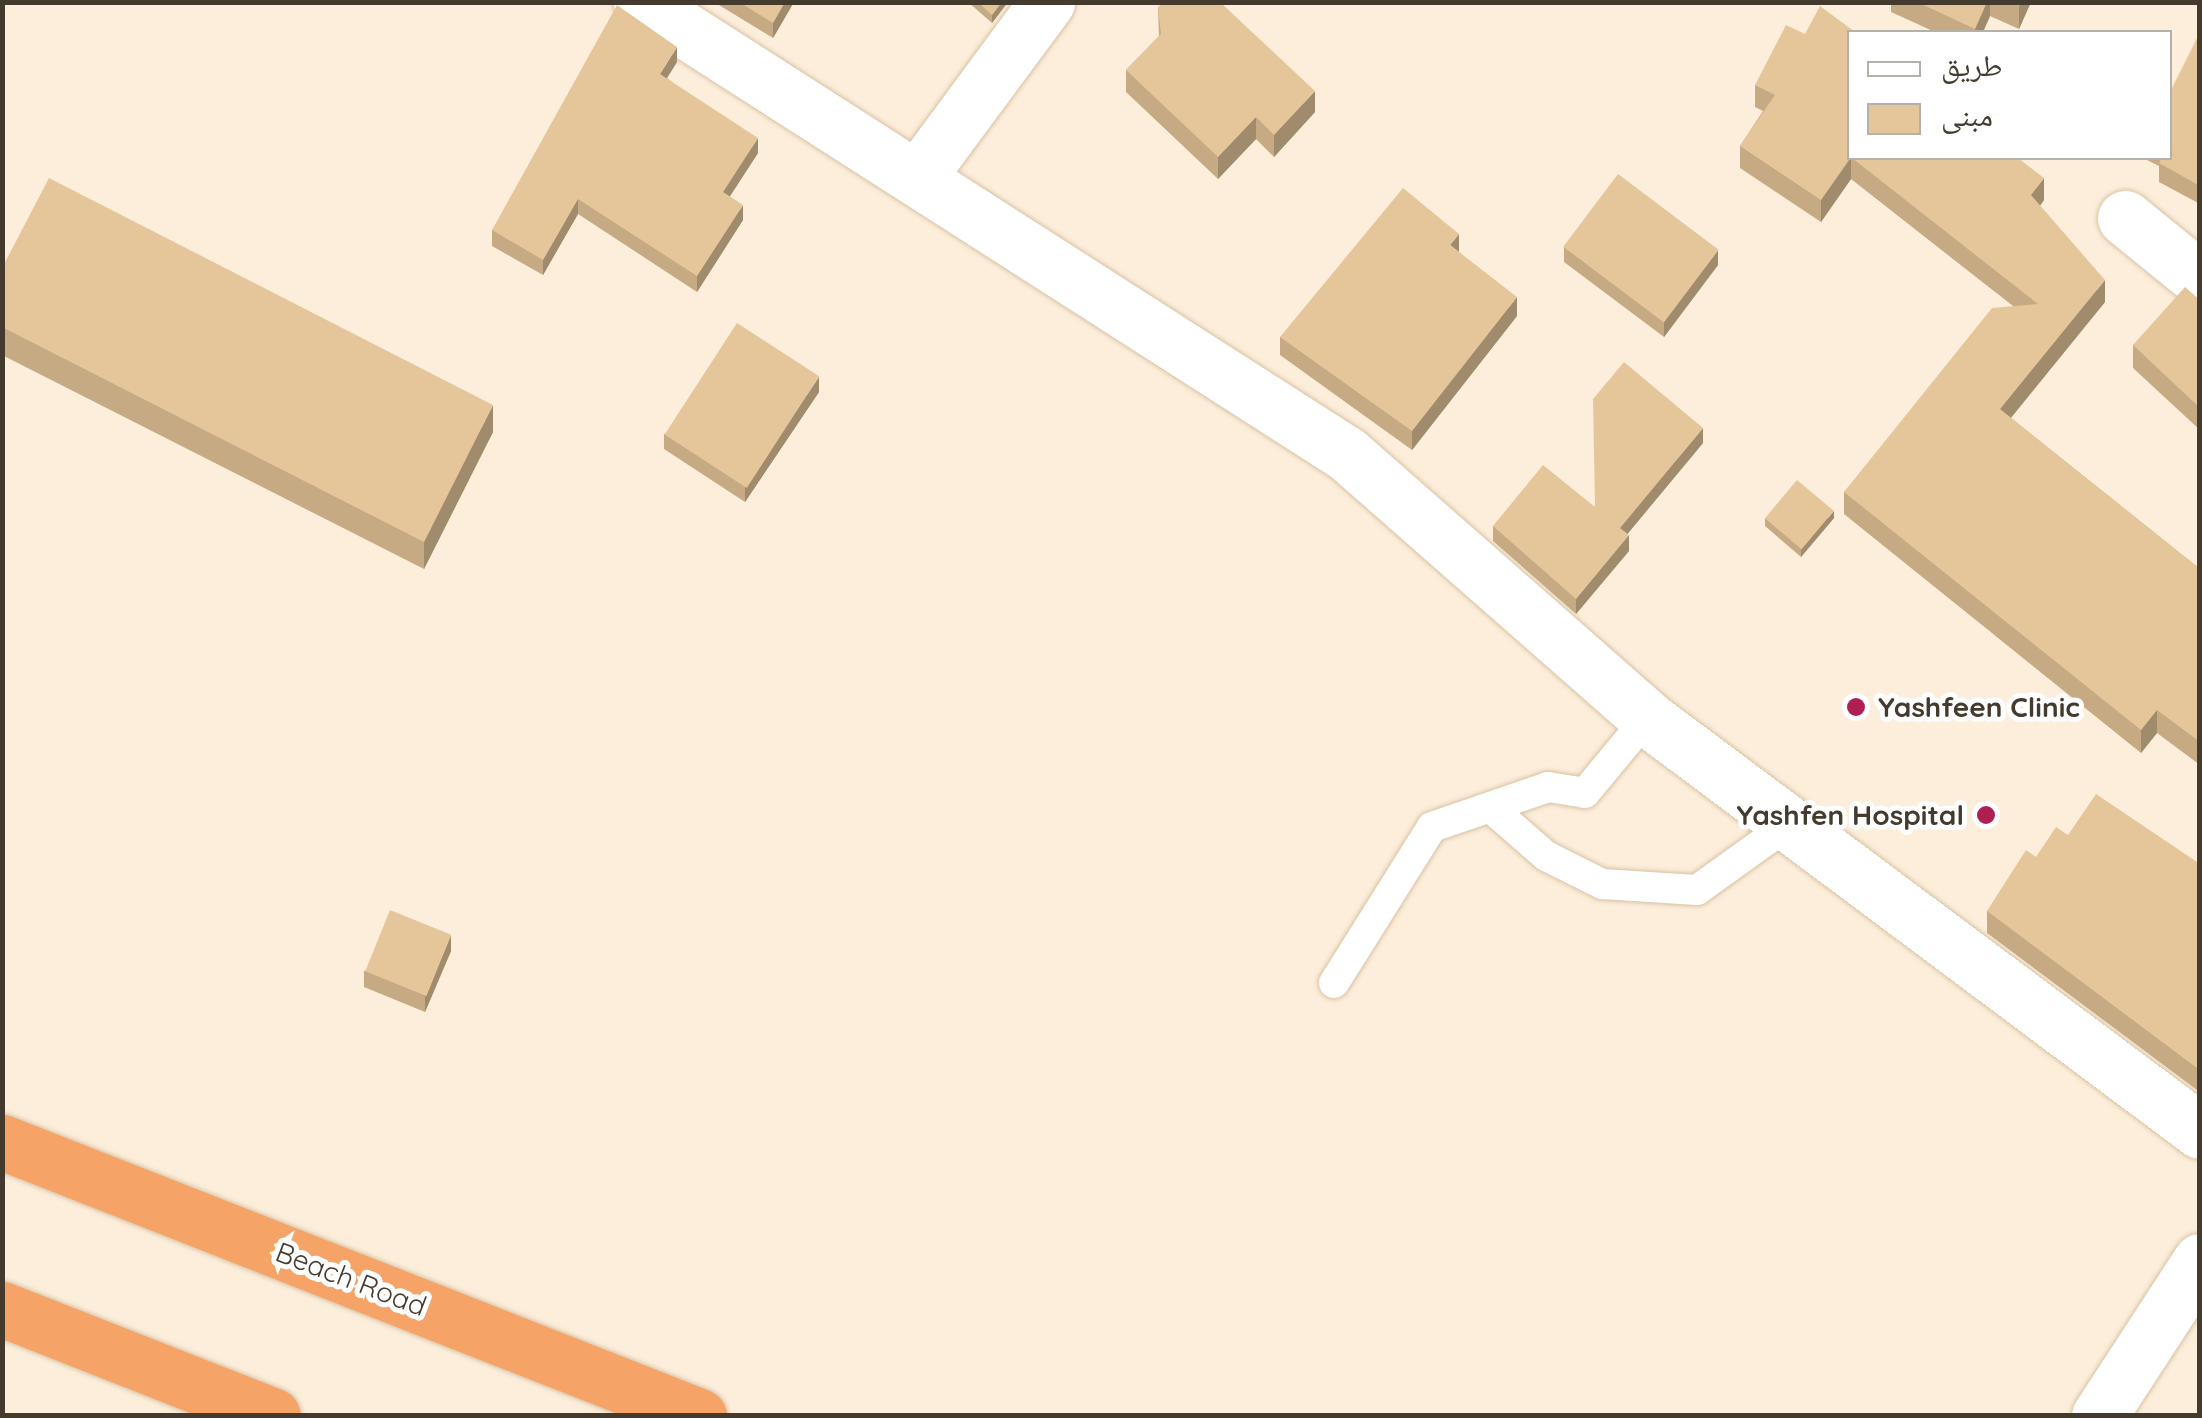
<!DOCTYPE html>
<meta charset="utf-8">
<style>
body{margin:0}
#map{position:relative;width:2202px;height:1418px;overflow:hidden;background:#fceedb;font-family:Quicksand,"Noto Naskh Arabic",sans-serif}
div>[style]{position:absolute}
.roads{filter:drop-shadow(0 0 2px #d9c2a3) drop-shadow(0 0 2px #d9c2a3)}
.lane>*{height:30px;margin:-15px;padding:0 15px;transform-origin:15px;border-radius:15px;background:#fff}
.street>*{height:55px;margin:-27.5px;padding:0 27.5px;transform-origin:27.5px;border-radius:27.5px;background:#fff}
.highway>*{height:55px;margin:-27.5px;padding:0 27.5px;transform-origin:27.5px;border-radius:27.5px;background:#f5a366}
.wall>*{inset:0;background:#c5aa84}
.shaded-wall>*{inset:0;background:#a08b6c}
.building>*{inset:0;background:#e5c69a;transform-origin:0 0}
.dots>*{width:28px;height:28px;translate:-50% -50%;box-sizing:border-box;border:5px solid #fff;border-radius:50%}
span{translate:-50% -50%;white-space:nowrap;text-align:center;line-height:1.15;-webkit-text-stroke:10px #fff;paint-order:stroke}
.poi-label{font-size:28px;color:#443b2e;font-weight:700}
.left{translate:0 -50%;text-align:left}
.right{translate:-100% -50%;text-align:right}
.street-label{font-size:28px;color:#443b2e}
.frame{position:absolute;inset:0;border:5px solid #443b2e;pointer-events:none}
.legend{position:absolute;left:1847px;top:30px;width:325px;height:130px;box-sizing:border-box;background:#fff;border:2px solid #b4b1ab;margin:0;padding:12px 18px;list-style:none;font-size:30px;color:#443b2e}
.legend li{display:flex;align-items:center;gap:20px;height:50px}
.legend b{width:50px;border:2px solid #b4b1ab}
</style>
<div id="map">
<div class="roads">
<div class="lane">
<i style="left:1491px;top:808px;width:73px;rotate:41.1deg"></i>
<i style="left:1546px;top:856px;width:63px;rotate:26.6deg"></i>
<i style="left:1602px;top:884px;width:95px;rotate:3.6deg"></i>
<i style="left:1697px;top:890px;width:113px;rotate:-35.7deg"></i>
<i style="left:1334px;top:983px;width:184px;rotate:-57.9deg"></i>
<i style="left:1432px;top:827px;width:123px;rotate:-19deg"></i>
<i style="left:1548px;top:787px;width:37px;rotate:9deg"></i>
<i style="left:1585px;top:793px;width:97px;rotate:-50.4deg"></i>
</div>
<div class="street">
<i style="left:641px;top:2px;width:838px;rotate:32.63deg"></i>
<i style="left:1347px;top:454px;width:400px;rotate:41.3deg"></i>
<i style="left:1647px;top:718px;width:690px;rotate:36.75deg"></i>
<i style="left:917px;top:178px;width:219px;rotate:-53.5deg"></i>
<i style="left:2125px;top:218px;width:97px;rotate:39.1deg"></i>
<i style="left:2099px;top:1416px;width:185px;rotate:-56.9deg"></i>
</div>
<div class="highway">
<i style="left:2px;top:1142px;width:749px;rotate:21.46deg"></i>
<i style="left:2px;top:1309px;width:291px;rotate:21.5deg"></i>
</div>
</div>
<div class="wall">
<i style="clip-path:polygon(714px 2px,794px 2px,773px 38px)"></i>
<i style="clip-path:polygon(968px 2px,1008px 2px,992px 23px)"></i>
<i style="clip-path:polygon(1891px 2px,2031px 2px,2019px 29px,1990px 16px,1983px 32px,1935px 32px,1891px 12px)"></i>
<i style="clip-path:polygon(1158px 7px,1315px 112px,1274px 157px,1256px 139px,1218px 179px,1126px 92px,1126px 70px,1159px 36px)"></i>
<i style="clip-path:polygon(2200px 32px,2200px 204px,2159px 182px,2159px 166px,2145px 159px,2145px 158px,2170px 158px)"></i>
<i style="clip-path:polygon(677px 62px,667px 78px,758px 153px,730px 196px,743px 220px,697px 292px,578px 214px,543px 275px,492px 246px,492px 230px)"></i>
<i style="clip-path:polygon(1755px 85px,2018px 158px,2044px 200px,2040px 206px,2105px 302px,2011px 418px,2200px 569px,2200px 765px,2157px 733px,2141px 753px,1844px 514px,1844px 492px,2013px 306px,1851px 179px,1821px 222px,1740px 168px,1740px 146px,1763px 111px,1755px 107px)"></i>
<i style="clip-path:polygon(1564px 247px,1718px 265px,1664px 337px,1564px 262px)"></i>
<i style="clip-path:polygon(1459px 252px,1517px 316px,1412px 450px,1280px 355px,1280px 337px)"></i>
<i style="clip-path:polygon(2px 268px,493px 432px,424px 569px,2px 355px)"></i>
<i style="clip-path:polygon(2200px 300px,2200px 430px,2133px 368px,2133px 345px)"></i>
<i style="clip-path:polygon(819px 392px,745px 502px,664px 449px,664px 434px)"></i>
<i style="clip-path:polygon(1703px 443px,1627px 534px,1629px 551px,1576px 614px,1493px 541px,1493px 526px,1594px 507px)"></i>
<i style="clip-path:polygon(1765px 518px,1834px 518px,1801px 557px,1765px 526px)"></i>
<i style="clip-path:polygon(2068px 835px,2200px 864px,2197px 1090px,1987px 933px,1987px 911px,2036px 857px)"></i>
<i style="clip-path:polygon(451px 951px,425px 1012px,364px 987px,364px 971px)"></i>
</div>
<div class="shaded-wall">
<i style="clip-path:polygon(785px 2px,794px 2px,773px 38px,773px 23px)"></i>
<i style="clip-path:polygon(1002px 2px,1008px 2px,992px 23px,992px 15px)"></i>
<i style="clip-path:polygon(1987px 2px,1990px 2px,1990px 16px,1983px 32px,1975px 32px,1975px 29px)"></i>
<i style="clip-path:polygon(2021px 2px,2031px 2px,2019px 29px,2019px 7px)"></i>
<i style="clip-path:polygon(677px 47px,677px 62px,660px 89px,660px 74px)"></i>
<i style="clip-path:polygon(1315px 91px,1315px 112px,1274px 157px,1274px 135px)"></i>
<i style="clip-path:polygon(1256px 117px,1256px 139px,1218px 179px,1218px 157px)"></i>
<i style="clip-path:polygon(758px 138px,758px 153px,723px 207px,723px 192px)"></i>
<i style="clip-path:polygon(1851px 158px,1851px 179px,1821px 222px,1821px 200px)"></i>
<i style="clip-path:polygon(2044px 178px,2044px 200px,2031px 218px,2031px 195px)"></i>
<i style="clip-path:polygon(578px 199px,578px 214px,543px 275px,543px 260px)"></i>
<i style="clip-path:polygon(743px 205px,743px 220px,697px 292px,697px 276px)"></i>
<i style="clip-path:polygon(1459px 234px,1459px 252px,1450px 245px)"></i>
<i style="clip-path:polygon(1718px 250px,1718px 265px,1664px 337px,1664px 321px)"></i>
<i style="clip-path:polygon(2105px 280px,2105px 302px,2000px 431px,2000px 409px)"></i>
<i style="clip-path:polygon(1517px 297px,1517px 316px,1412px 450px,1412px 431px)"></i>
<i style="clip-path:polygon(819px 377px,819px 392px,745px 502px,745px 487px)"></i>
<i style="clip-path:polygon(493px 405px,493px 432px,424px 569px,424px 542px)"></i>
<i style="clip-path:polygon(1703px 428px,1703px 443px,1620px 543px,1620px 528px)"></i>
<i style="clip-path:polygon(1834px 511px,1834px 518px,1801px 557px,1801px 549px)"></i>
<i style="clip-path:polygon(1629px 535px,1629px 551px,1576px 614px,1576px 599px)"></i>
<i style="clip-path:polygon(2157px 710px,2157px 733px,2141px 753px,2141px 730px)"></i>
<i style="clip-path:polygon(451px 935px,451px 951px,425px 1012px,425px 997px)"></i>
<i style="clip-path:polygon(2200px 1065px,2200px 1086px,2197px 1090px,2197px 1068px)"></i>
</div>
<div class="building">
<i style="clip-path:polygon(739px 2px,785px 2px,773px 23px)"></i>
<i style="clip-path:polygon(978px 2px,1002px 2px,992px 15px)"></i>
<i style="clip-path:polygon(1163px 2px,1220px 2px,1315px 91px,1274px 135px,1256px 117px,1218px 157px,1126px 70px,1161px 34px,1158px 7px)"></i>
<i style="clip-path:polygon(1917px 2px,1987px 2px,1975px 29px)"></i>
<i style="clip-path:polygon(617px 5px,677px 47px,660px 74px,758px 138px,723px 192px,743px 205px,697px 276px,578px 199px,543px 260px,492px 230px)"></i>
<i style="clip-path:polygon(1820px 6px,1855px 32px,1850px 32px,1850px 158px,1821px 200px,1740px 146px,1775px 95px,1755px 85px,1786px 25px,1805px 34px)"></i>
<i style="clip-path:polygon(2200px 32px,2200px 186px,2159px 163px,2162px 158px,2170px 158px,2170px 92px)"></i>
<i style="clip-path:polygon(1852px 158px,2018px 158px,2044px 178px,2031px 195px,2105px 280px,2000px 409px,2200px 569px,2200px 742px,2157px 710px,2141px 730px,1844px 492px,1992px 308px,2038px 304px)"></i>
<i style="left:1618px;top:174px;width:126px;height:91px;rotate:37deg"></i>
<i style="clip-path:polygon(49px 178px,493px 405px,424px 542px,2px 327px,2px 268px)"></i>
<i style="clip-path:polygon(1403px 188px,1459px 234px,1450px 245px,1517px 297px,1412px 431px,1280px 337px)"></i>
<i style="clip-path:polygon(2185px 287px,2200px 300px,2200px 408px,2133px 345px)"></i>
<i style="left:737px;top:323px;width:98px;height:133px;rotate:33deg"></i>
<i style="clip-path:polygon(1624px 362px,1703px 428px,1620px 528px,1629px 535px,1576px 599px,1493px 526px,1543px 465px,1595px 507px,1593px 399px)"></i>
<i style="left:1797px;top:480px;width:48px;height:50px;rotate:40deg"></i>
<i style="clip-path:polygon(2096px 794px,2200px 864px,2200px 1065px,2197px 1068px,1987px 911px,2026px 850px,2036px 857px,2056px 827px,2068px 835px)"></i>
<i style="left:390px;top:910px;width:66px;height:66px;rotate:22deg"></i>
</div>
<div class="dots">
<i style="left:1856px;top:707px;background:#b01f51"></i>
<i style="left:1986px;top:815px;background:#b01f51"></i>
</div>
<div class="poi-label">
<span class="left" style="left:1878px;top:707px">Yashfeen Clinic</span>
<span class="right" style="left:1964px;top:815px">Yashfen Hospital</span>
</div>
<div class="street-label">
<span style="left:351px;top:1279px;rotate:21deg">Beach Road</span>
</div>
<div class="frame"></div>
<ul class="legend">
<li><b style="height:12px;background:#fff"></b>طريق</li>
<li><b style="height:28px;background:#e5c69a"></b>مبنى</li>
</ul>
</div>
